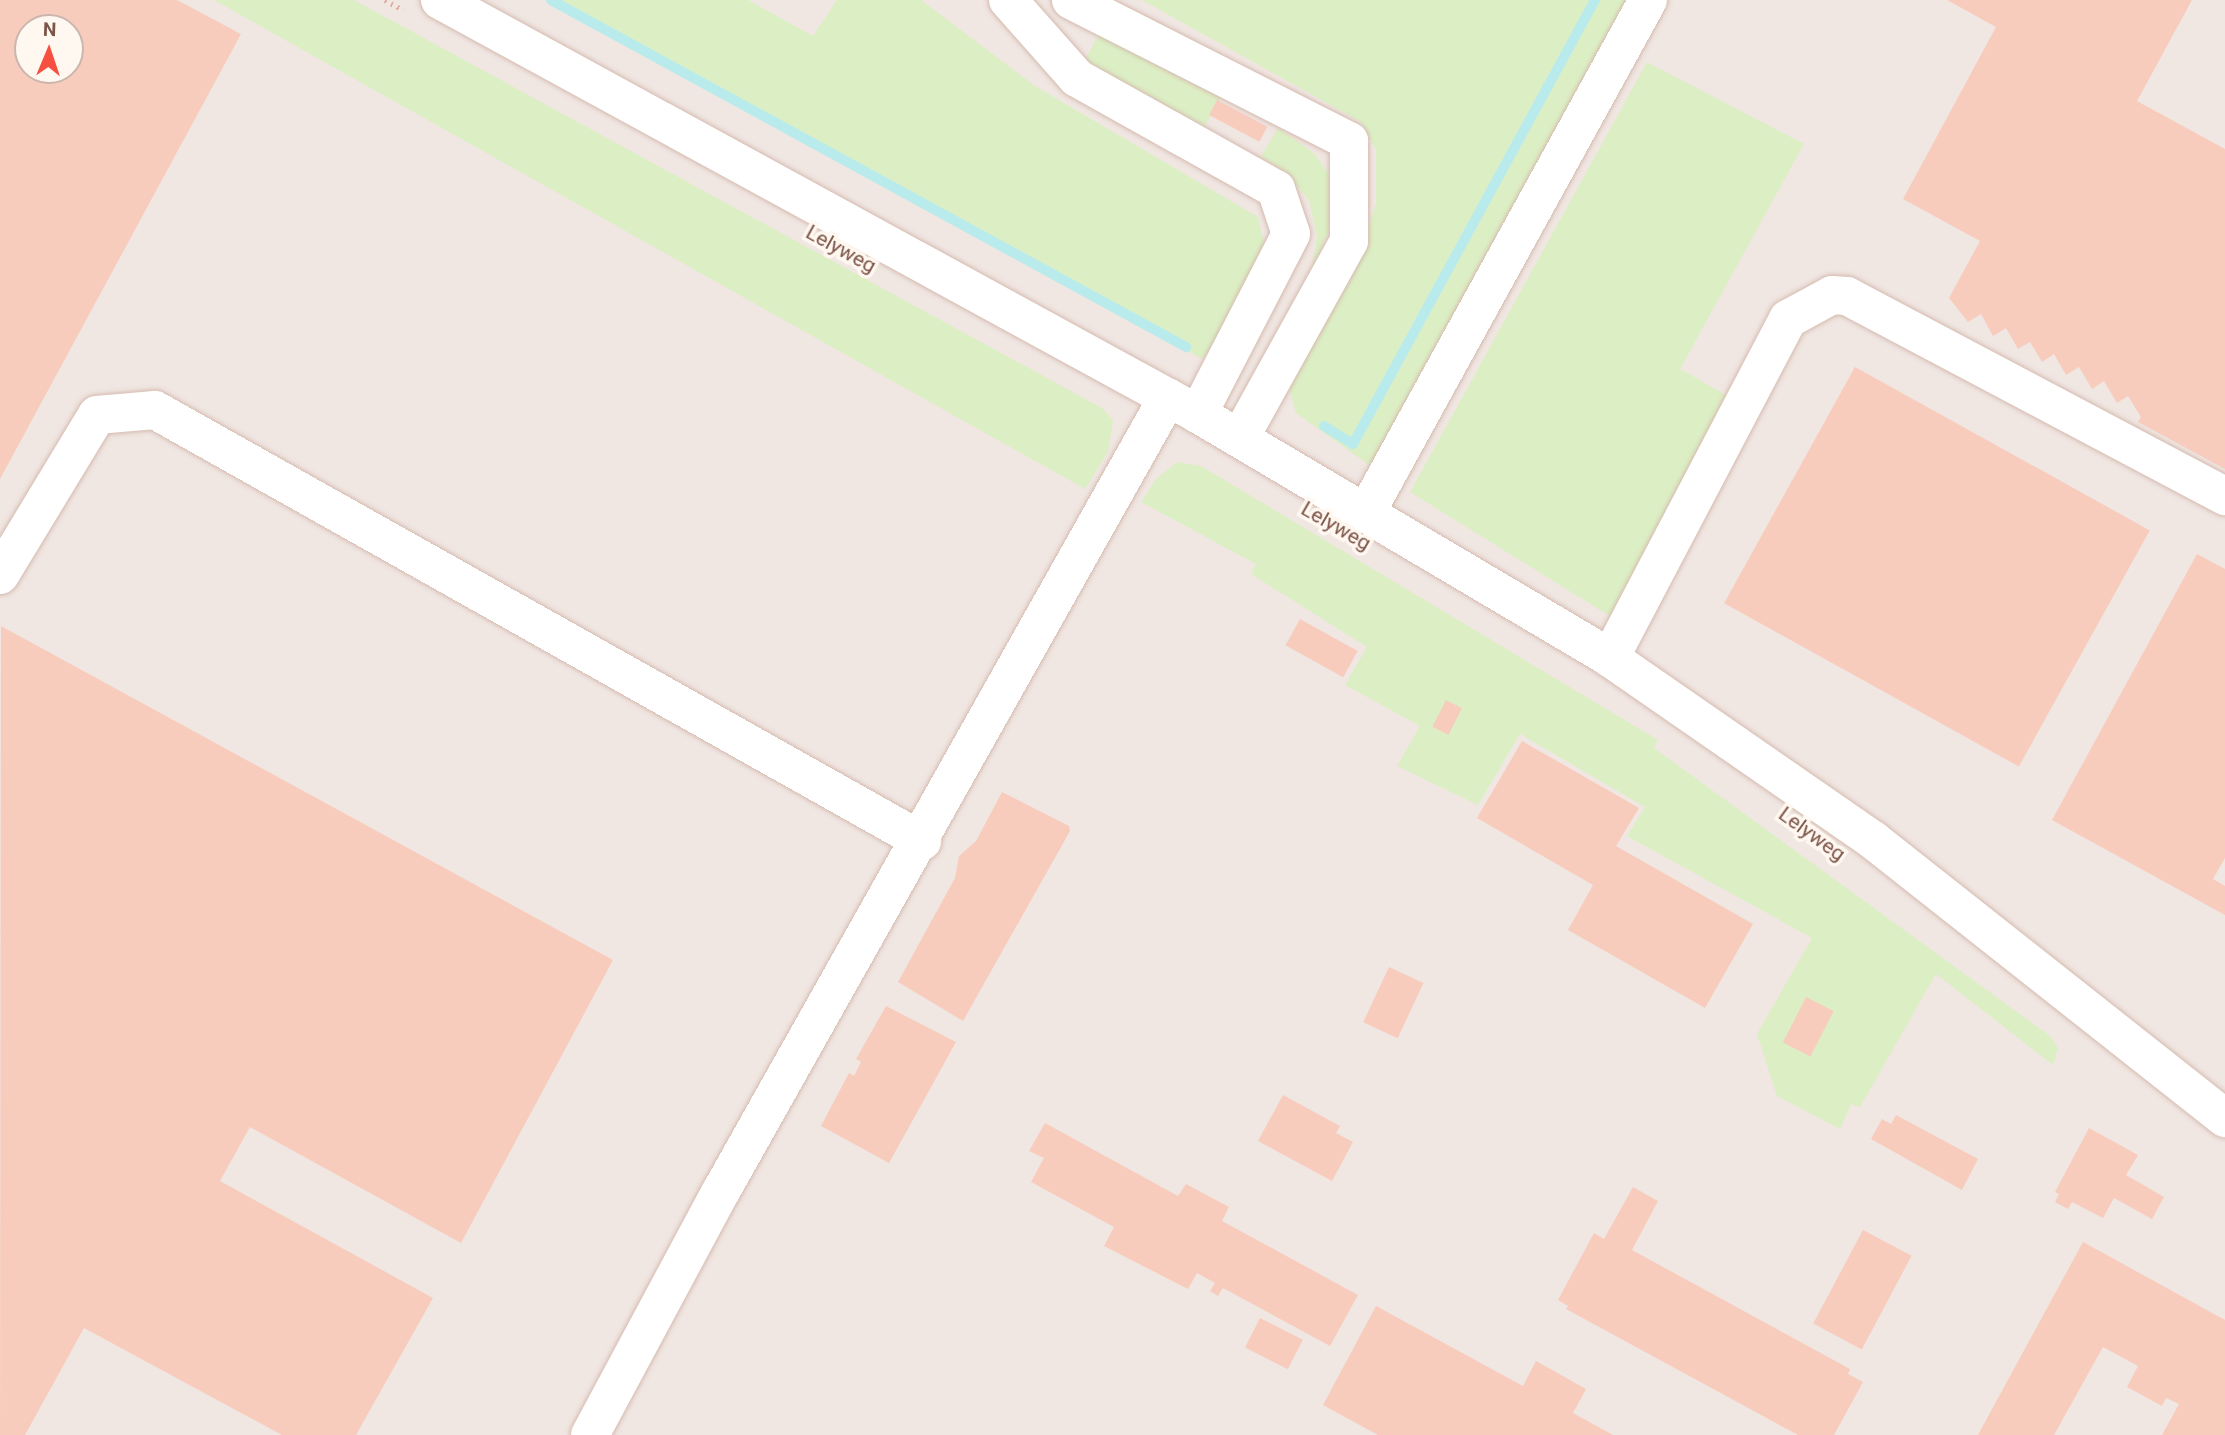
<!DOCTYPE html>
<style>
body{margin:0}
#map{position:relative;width:2225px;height:1435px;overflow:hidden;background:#fff3e9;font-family:Roboto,sans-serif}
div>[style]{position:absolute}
.industrial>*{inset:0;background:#f0e6e2}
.green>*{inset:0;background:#dcefc4;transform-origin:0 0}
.stream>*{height:10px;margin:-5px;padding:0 5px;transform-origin:5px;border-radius:5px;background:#baebec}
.building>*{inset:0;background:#f8ccbd;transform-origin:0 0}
.path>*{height:4.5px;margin-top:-2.25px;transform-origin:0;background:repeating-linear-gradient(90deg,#deae9f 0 2px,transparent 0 7px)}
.roads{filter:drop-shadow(0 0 2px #d5bbaf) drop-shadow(0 0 2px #d5bbaf)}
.minor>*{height:38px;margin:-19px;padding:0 19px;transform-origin:19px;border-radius:19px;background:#fff}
span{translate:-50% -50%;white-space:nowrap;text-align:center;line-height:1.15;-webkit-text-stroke:7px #fff8f1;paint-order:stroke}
.street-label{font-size:21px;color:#7d5448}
.north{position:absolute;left:14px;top:14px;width:70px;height:70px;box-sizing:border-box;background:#fff8f1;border:2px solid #cbb6ad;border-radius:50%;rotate:2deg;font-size:19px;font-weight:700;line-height:28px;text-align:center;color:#7d5448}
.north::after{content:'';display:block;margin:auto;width:24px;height:32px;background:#f65041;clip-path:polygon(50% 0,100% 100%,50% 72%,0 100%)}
</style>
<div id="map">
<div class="industrial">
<i style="clip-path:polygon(evenodd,0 0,2225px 0,2225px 1435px,0 1435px,0 0,28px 28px,70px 28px,70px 70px,28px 70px,28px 28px)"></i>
</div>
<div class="green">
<i style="clip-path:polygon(214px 0,354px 0,1102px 408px,1113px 420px,1108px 452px,1085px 489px)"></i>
<i style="clip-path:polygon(549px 0,748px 0,813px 36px,837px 0,921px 0,1035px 86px,1258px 217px,1264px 244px,1223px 334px,1202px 359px)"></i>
<i style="clip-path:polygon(1142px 0,1627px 0,1372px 467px,1296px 413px,1289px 388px,1358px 260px,1376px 203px,1376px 150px,1361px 122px)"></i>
<i style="left:1102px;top:29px;width:137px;height:36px;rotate:29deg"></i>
<i style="clip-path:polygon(1647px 62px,1804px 144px,1680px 369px,1733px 399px,1613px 618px,1410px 492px)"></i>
<i style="clip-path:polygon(1278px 128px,1314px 153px,1332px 179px,1336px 213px,1311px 273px,1317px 236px,1309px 200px,1284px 171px,1261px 156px)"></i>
<i style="clip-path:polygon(1177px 462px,1201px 466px,1658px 740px,1654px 748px,2050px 1036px,2058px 1048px,2053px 1065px,1936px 974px,1860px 1107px,1851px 1104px,1840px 1129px,1777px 1096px,1757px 1034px,1812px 938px,1627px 836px,1645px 807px,1520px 734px,1478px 805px,1397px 766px,1420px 726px,1345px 685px,1367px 647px,1251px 574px,1256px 564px,1141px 502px,1156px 479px)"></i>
</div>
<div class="stream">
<i style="left:551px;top:0;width:724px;rotate:28.65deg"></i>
<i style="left:1324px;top:426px;width:34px;rotate:32deg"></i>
<i style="left:1353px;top:444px;width:506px;rotate:-61.41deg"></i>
</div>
<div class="building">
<i style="clip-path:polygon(evenodd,0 0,177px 0,241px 34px,0 479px,0 0,28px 28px,70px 28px,70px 70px,28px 70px,28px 28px)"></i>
<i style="clip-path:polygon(1947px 0,2192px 0,2137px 101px,2225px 149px,2225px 469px,2138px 422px,2141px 417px,2128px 396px,2117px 403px,2104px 381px,2092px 389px,2079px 367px,2066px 375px,2054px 354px,2042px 362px,2030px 342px,2018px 349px,2006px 328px,1993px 336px,1981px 314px,1968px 322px,1949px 298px,1980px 241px,1903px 199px,1996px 27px)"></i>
<i style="left:1217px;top:100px;width:57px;height:17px;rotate:28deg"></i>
<i style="left:1855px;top:367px;width:337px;height:270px;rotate:29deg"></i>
<i style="clip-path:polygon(2197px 554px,2225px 569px,2225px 858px,2213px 879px,2225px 886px,2225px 915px,2052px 820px)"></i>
<i style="left:1300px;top:619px;width:66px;height:30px;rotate:29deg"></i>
<i style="clip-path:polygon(1px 626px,613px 960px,461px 1243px,250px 1127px,220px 1181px,433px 1298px,356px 1435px,282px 1435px,84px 1328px,25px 1435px,0 1435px)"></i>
<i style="left:1446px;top:700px;width:18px;height:30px;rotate:27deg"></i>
<i style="clip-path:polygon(1522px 741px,1639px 808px,1616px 846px,1753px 924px,1705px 1008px,1568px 930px,1593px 885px,1477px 818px)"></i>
<i style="clip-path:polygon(1002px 792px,1069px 826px,1070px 831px,963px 1021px,898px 982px,955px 878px,959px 856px,976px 841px)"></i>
<i style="left:1389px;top:967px;width:38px;height:61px;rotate:25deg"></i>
<i style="left:1806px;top:997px;width:31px;height:51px;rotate:27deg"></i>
<i style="clip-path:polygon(886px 1006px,956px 1042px,889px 1163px,821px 1126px,849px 1073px,854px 1076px,861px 1062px,856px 1059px)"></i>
<i style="clip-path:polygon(1283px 1095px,1340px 1126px,1336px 1133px,1353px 1142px,1332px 1181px,1258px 1141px)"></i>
<i style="clip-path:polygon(1896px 1115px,1978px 1159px,1962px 1190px,1871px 1139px,1882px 1119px,1891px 1124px)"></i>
<i style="clip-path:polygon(1045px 1123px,1178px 1196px,1186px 1184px,1229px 1207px,1222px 1221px,1358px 1295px,1330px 1346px,1223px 1288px,1218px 1296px,1210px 1291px,1215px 1283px,1197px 1273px,1188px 1289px,1104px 1246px,1114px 1227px,1031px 1182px,1044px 1158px,1029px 1151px)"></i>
<i style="clip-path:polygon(2089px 1128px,2138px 1155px,2126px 1175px,2164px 1197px,2152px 1219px,2114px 1198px,2103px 1218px,2072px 1202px,2068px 1209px,2055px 1202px,2059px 1194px,2055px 1192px)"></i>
<i style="clip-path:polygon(1633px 1187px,1658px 1201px,1632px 1250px,1850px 1369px,1848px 1374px,1863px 1382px,1834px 1435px,1798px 1435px,1566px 1309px,1568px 1306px,1558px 1300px,1594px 1233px,1604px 1239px)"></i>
<i style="left:1863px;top:1230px;width:55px;height:106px;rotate:28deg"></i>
<i style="clip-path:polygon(2083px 1242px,2225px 1320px,2225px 1435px,2162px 1435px,2179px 1404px,2166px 1398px,2162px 1406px,2127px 1387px,2138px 1366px,2103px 1347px,2054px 1435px,1978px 1435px)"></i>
<i style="clip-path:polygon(1376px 1306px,1523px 1386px,1536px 1361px,1586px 1389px,1573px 1413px,1613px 1435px,1378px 1435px,1323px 1405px)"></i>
<i style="left:1260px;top:1318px;width:48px;height:33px;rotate:27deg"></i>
</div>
<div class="path">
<i style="left:385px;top:0;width:21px;rotate:29deg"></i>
</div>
<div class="roads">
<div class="minor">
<i style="left:440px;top:0;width:864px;rotate:28.64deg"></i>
<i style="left:1198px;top:414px;width:479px;rotate:30.6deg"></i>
<i style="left:1610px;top:658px;width:320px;rotate:34.7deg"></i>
<i style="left:1873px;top:840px;width:449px;rotate:38.3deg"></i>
<i style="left:1008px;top:0;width:104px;rotate:48.5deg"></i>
<i style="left:1077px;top:78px;width:228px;rotate:29.2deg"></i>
<i style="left:1276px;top:189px;width:47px;rotate:71.6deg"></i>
<i style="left:1291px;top:234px;width:203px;rotate:117.3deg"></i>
<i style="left:1071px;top:0;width:312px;rotate:26.9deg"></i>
<i style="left:1349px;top:141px;width:100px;rotate:90deg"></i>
<i style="left:1349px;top:241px;width:225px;rotate:119deg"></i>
<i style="left:1367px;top:511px;width:583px;rotate:-61.19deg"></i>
<i style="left:0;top:575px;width:187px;rotate:-58.8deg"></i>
<i style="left:97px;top:415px;width:58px;rotate:-4.9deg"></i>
<i style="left:155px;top:410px;width:880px;rotate:29.33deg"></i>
<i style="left:1610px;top:658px;width:383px;rotate:-62.3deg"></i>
<i style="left:1788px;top:319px;width:50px;rotate:-28.6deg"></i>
<i style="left:1832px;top:295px;width:15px;rotate:4deg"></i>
<i style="left:1847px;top:296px;width:428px;rotate:27.9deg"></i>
<i style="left:590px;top:1435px;width:275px;rotate:-61.8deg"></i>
<i style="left:720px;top:1193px;width:913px;rotate:-60.63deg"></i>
</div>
</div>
<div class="street-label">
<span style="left:841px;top:249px;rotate:29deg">Lelyweg</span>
<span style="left:1336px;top:526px;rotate:30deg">Lelyweg</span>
<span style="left:1812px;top:834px;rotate:36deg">Lelyweg</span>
</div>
<div class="north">N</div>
</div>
